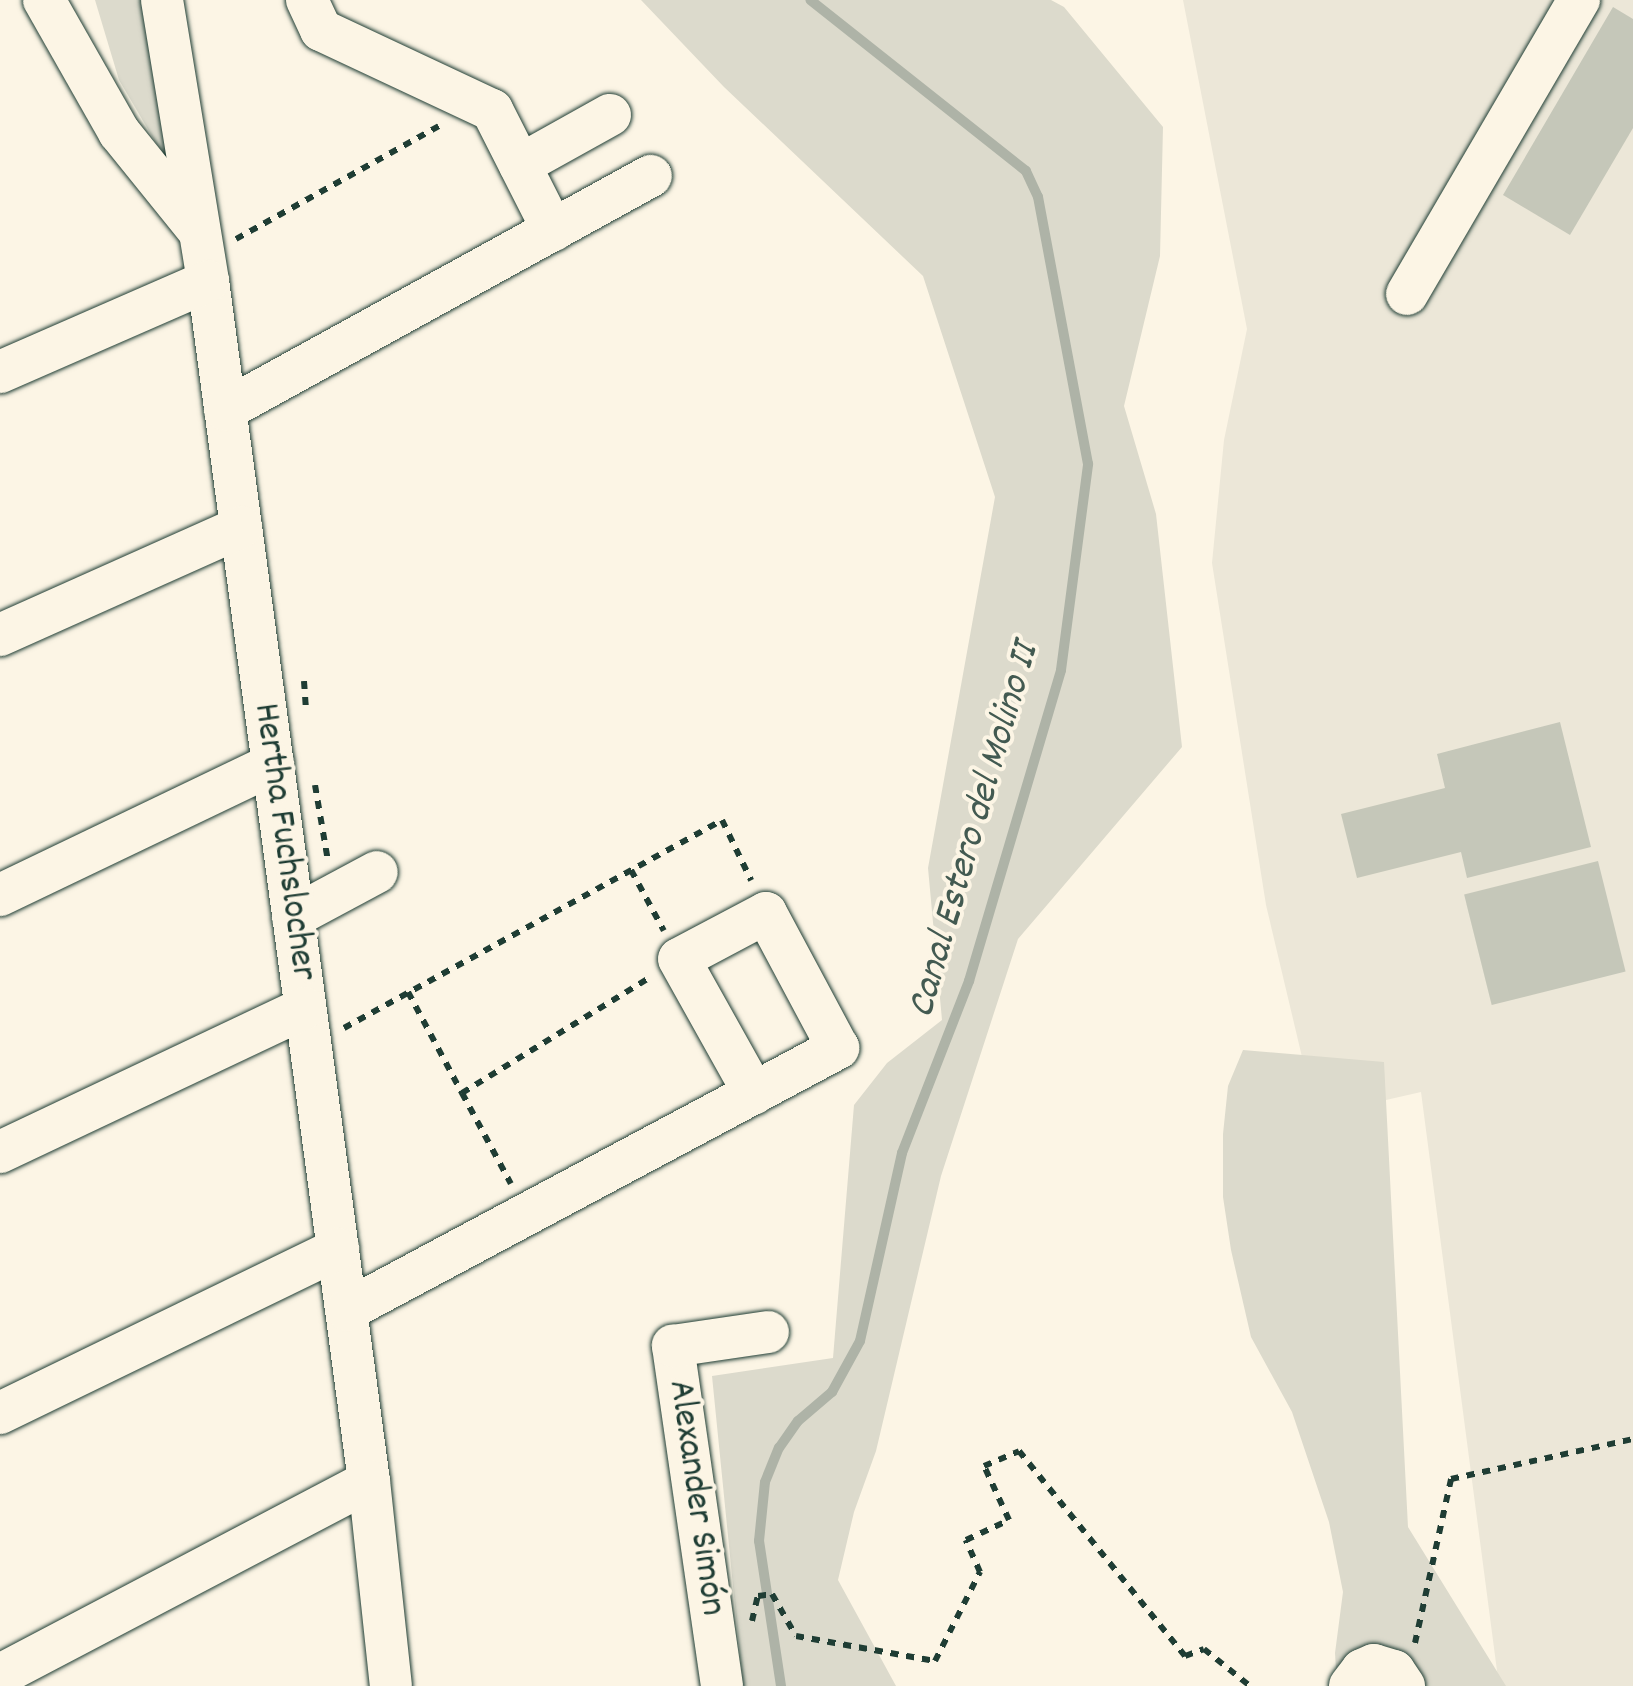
<!DOCTYPE html>
<meta charset="utf-8">
<style>
body{margin:0}
#map{position:relative;width:1633px;height:1686px;overflow:hidden;background:#fcf5e5;font-family:Dekko,sans-serif}
div>[style]{position:absolute}
.built>*{inset:0;background:#ece7d8}
.green>*{inset:0;background:#dcdacc}
.stream>*{height:10px;margin:-5px;padding:0 5px;transform-origin:5px;border-radius:5px;background:#aeb3a7}
.building>*{inset:0;background:#c5c7b9;transform-origin:0 0}
.path>*{height:6px;margin-top:-3px;transform-origin:0;background:repeating-linear-gradient(90deg,#1f3d34 0 8px,transparent 0 16px)}
.roads{filter:drop-shadow(0 0 2px #1f3d34) drop-shadow(0 0 2px #1f3d34)}
.minor>*{height:42px;margin:-21px;padding:0 21px;transform-origin:21px;border-radius:21px;background:#fcf5e5}
span{translate:-50% -50%;white-space:nowrap;text-align:center;line-height:1.15;-webkit-text-stroke:8px #fcf5e5;paint-order:stroke}
.street-label{font-size:38px;color:#1f3d34}
.water-label{font-size:40px;color:#435a51;font-style:italic}
</style>
<div id="map">
<div class="built">
<i style="clip-path:polygon(1183px 0,1633px 0,1633px 1686px,1499px 1686px,1421px 1092px,1316px 1116px,1266px 905px,1212px 563px,1224px 440px,1247px 329px)"></i>
</div>
<div class="green">
<i style="clip-path:polygon(95px 0,141px 0,169px 165px,119px 80px)"></i>
<i style="clip-path:polygon(641px 0,1051px 0,1064px 7px,1163px 127px,1160px 256px,1124px 406px,1156px 514px,1182px 747px,1018px 939px,941px 1176px,876px 1451px,854px 1512px,838px 1580px,896px 1686px,743px 1686px,712px 1376px,833px 1358px,854px 1105px,887px 1063px,942px 1020px,928px 868px,995px 497px,923px 276px,724px 87px)"></i>
<i style="clip-path:polygon(1243px 1050px,1384px 1062px,1408px 1527px,1506px 1686px,1337px 1686px,1335px 1653px,1343px 1592px,1329px 1522px,1292px 1412px,1251px 1337px,1231px 1250px,1223px 1197px,1223px 1134px,1228px 1086px)"></i>
</div>
<div class="stream">
<i style="left:781px;top:1686px;width:147px;rotate:-98.6deg"></i>
<i style="left:759px;top:1541px;width:59px;rotate:-84.2deg"></i>
<i style="left:765px;top:1482px;width:37px;rotate:-68deg"></i>
<i style="left:779px;top:1448px;width:33px;rotate:-55deg"></i>
<i style="left:798px;top:1421px;width:45px;rotate:-40.5deg"></i>
<i style="left:832px;top:1392px;width:58px;rotate:-61.2deg"></i>
<i style="left:860px;top:1341px;width:193px;rotate:-77.4deg"></i>
<i style="left:902px;top:1153px;width:185px;rotate:-68.7deg"></i>
<i style="left:969px;top:981px;width:324px;rotate:-73.5deg"></i>
<i style="left:1061px;top:670px;width:208px;rotate:-82.5deg"></i>
<i style="left:1088px;top:464px;width:272px;rotate:-100.6deg"></i>
<i style="left:1038px;top:197px;width:29px;rotate:-115deg"></i>
<i style="left:1026px;top:171px;width:275px;rotate:-141.6deg"></i>
</div>
<div class="building">
<i style="clip-path:polygon(1613px 7px,1633px 19px,1633px 128px,1570px 235px,1503px 195px)"></i>
<i style="clip-path:polygon(1560px 722px,1591px 847px,1467px 878px,1461px 852px,1357px 878px,1341px 814px,1445px 788px,1437px 754px)"></i>
<i style="left:1598px;top:861px;width:114px;height:138px;rotate:76deg"></i>
</div>
<div class="path">
<i style="left:236px;top:239px;width:232px;rotate:-29.1deg"></i>
<i style="left:304px;top:681px;width:27px;rotate:86deg"></i>
<i style="left:315px;top:785px;width:77px;rotate:80.3deg"></i>
<i style="left:631px;top:870px;width:69px;rotate:61.6deg"></i>
<i style="left:408px;top:992px;width:115px;rotate:61.9deg"></i>
<i style="left:462px;top:1093px;width:220px;rotate:-31.6deg"></i>
<i style="left:344px;top:1028px;width:431px;rotate:-28.8deg"></i>
<i style="left:722px;top:820px;width:67px;rotate:64.2deg"></i>
<i style="left:462px;top:1093px;width:103px;rotate:61.7deg"></i>
<i style="left:752px;top:1621px;width:26px;rotate:-77deg"></i>
<i style="left:758px;top:1596px;width:14px;rotate:-8deg"></i>
<i style="left:772px;top:1594px;width:48px;rotate:60.3deg"></i>
<i style="left:796px;top:1636px;width:141px;rotate:10.2deg"></i>
<i style="left:935px;top:1661px;width:100px;rotate:-63.2deg"></i>
<i style="left:980px;top:1572px;width:35px;rotate:-114deg"></i>
<i style="left:966px;top:1540px;width:47px;rotate:-24.9deg"></i>
<i style="left:1009px;top:1520px;width:60px;rotate:-114.8deg"></i>
<i style="left:984px;top:1466px;width:38px;rotate:-23deg"></i>
<i style="left:1019px;top:1451px;width:264px;rotate:51deg"></i>
<i style="left:1185px;top:1656px;width:20px;rotate:-20deg"></i>
<i style="left:1204px;top:1649px;width:59px;rotate:38.8deg"></i>
<i style="left:1415px;top:1643px;width:168px;rotate:-77.6deg"></i>
<i style="left:1451px;top:1479px;width:186px;rotate:-12.4deg"></i>
</div>
<div class="roads">
<div class="minor">
<i style="left:44px;top:0;width:152px;rotate:60.4deg"></i>
<i style="left:119px;top:132px;width:127px;rotate:51.1deg"></i>
<i style="left:162px;top:0;width:285px;rotate:80.7deg"></i>
<i style="left:208px;top:281px;width:1211px;rotate:82.36deg"></i>
<i style="left:369px;top:1481px;width:206px;rotate:83.9deg"></i>
<i style="left:307px;top:0;width:33px;rotate:65deg"></i>
<i style="left:321px;top:30px;width:189px;rotate:25.1deg"></i>
<i style="left:492px;top:110px;width:135px;rotate:63.1deg"></i>
<i style="left:520px;top:165px;width:103px;rotate:-29.1deg"></i>
<i style="left:1407px;top:294px;width:341px;rotate:-59.7deg"></i>
<i style="left:0;top:372px;width:227px;rotate:-23.6deg"></i>
<i style="left:225px;top:410px;width:486px;rotate:-28.8deg"></i>
<i style="left:0;top:635px;width:264px;rotate:-24.1deg"></i>
<i style="left:0;top:895px;width:303px;rotate:-25.6deg"></i>
<i style="left:293px;top:917px;width:95px;rotate:-28.2deg"></i>
<i style="left:0;top:1152px;width:337px;rotate:-25.3deg"></i>
<i style="left:347px;top:1310px;width:557px;rotate:-28.08deg"></i>
<i style="left:838px;top:1048px;width:153px;rotate:-118.1deg"></i>
<i style="left:766px;top:913px;width:98px;rotate:152.1deg"></i>
<i style="left:679px;top:959px;width:154px;rotate:60.8deg"></i>
<i style="left:0;top:1413px;width:376px;rotate:-25.9deg"></i>
<i style="left:0;top:1675px;width:417px;rotate:-27.7deg"></i>
<i style="left:722px;top:1686px;width:344px;rotate:-98.2deg"></i>
<i style="left:673px;top:1346px;width:96px;rotate:-8.4deg"></i>
<i style="left:1350px;top:1686px;width:20px;rotate:-53deg"></i>
<i style="left:1362px;top:1670px;width:13px;rotate:-23deg"></i>
<i style="left:1374px;top:1665px;width:21px;rotate:17deg"></i>
<i style="left:1394px;top:1671px;width:18px;rotate:56deg"></i>
</div>
</div>
<div class="street-label">
<span style="left:283px;top:842px;rotate:82deg">Hertha Fuchslocher</span>
<span style="left:695px;top:1498px;rotate:82deg">Alexander Simón</span>
</div>
<div class="water-label">
<span style="left:976px;top:831px;rotate:-74deg">Canal Estero del Molino II</span>
</div>
</div>
